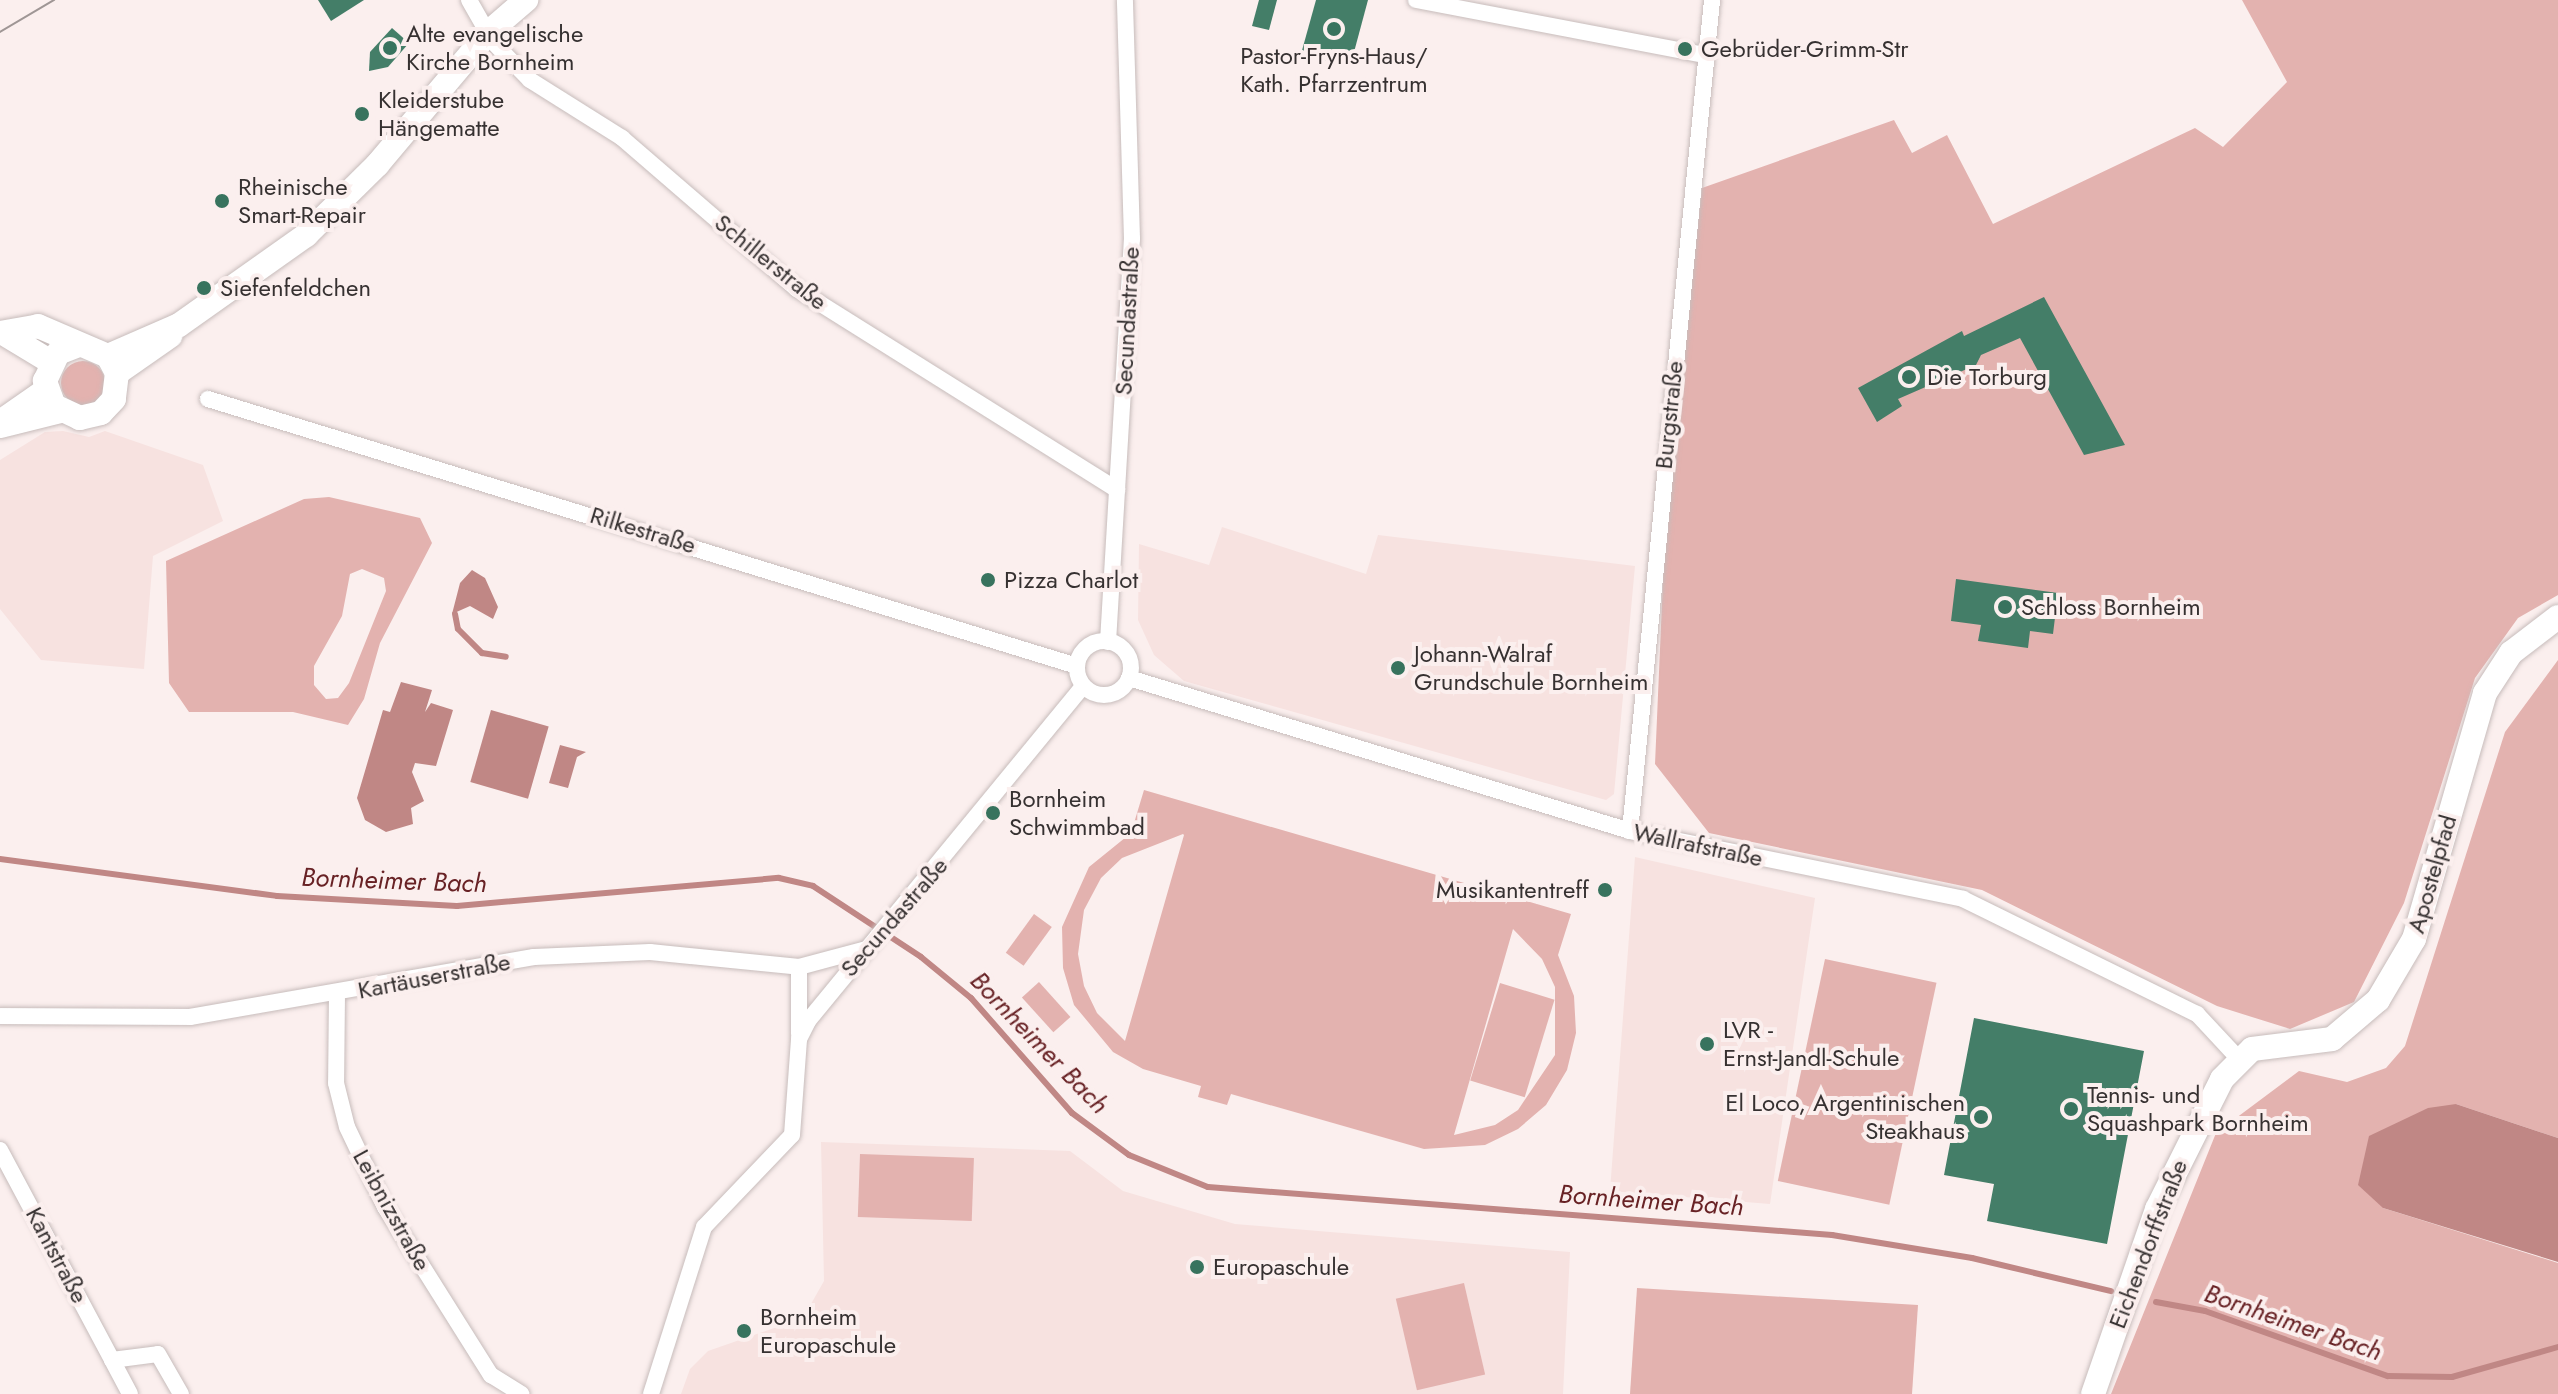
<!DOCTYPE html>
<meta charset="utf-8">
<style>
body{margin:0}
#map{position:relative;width:2558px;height:1394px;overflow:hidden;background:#fbefee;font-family:Jost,sans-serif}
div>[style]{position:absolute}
.built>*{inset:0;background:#f7e2e0}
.green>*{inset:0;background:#e3b2af;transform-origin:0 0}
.round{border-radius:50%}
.water>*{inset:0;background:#c08785;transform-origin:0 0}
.stream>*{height:6px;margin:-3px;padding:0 3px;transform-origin:3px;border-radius:3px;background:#c08785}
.building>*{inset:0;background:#447e68}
.roads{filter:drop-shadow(0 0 2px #c7bcbb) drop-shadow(0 0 2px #c7bcbb)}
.street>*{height:16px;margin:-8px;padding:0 8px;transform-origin:8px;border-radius:8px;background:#fff}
.street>.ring{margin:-8px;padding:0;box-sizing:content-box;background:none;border:16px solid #fff;border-radius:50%}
.secondary>*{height:24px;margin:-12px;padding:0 12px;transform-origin:12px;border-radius:12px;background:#fff}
.tram>*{height:2px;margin:-1px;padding:0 1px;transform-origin:1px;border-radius:1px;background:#9f9695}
.dots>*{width:22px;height:22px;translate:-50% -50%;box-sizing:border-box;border:4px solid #fbefee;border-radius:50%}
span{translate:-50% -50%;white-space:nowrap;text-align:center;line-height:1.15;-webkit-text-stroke:8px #fbefee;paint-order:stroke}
.poi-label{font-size:24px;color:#363131}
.left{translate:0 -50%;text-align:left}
.right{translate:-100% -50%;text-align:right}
.street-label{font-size:24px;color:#363131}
.water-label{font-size:26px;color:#682225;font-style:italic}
</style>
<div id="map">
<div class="built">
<i style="clip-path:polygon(63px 431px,89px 437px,105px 431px,203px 465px,223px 521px,153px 556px,144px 669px,41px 660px,0 609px,0 460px,45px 432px)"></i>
<i style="clip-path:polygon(1222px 527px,1366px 574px,1378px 535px,1635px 566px,1614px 794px,1606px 800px,1184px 681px,1154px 655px,1138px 620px,1139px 544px,1209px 565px)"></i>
<i style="clip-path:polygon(1635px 857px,1815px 898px,1770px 1204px,1610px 1191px)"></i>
<i style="clip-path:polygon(821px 1142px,1070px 1151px,1123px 1191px,1235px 1224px,1570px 1252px,1563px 1394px,681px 1394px,690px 1369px,708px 1351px,803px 1318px,824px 1281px)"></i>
</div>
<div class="green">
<i style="clip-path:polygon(2242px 0,2558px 0,2558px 595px,2518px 618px,2475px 678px,2404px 903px,2354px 1002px,2290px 1029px,2217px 1006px,1982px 890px,1709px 833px,1655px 764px,1666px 510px,1702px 188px,1894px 120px,1912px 153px,1947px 135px,1993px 224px,2195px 128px,2223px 147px,2287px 82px)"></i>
<i class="round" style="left:61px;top:361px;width:44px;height:44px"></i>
<i style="clip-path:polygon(evenodd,329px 497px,420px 518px,432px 543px,380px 643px,364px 699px,348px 725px,293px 712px,189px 712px,169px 683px,166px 561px,304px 499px,329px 497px,362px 569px,384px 578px,386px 591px,349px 683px,338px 698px,326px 699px,314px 685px,314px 666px,342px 616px,350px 574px,362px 569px)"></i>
<i style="clip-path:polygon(2558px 660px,2558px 1138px,2456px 1104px,2383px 1208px,2558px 1263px,2558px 1394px,2111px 1394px,2216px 1133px,2299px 1071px,2347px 1082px,2386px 1068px,2405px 1046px,2505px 732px)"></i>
<i style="clip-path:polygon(evenodd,1144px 790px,1571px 914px,1558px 955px,1574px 996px,1576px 1033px,1567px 1070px,1546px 1105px,1518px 1129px,1485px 1145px,1424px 1149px,1231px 1094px,1227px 1105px,1198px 1097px,1201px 1086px,1143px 1069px,1113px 1052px,1074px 1005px,1063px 968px,1062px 927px,1089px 867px,1131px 833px,1144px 790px,1183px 834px,1184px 835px,1125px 1041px,1097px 1013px,1084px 986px,1078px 954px,1084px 910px,1101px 878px,1122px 858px,1183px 834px,1144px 790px,1513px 929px,1542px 959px,1555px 987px,1555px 1055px,1518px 1110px,1495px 1125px,1454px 1135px,1513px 929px)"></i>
<i style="left:1034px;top:914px;width:22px;height:48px;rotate:36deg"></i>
<i style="left:1825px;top:959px;width:114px;height:227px;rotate:12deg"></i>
<i style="left:1039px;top:982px;width:47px;height:23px;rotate:48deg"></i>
<i style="left:1500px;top:983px;width:57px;height:102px;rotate:17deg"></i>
<i style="left:860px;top:1154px;width:114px;height:63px;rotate:2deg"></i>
<i style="left:1464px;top:1283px;width:94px;height:70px;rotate:77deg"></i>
<i style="clip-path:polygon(1637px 1288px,1918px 1305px,1912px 1394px,1630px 1394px)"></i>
</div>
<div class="water">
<i style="clip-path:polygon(472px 570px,485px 578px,498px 607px,493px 619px,470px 606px,452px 614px,460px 583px)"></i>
<i style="clip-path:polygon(401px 682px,432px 690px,425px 712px,431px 703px,453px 710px,436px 766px,415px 763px,412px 772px,424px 801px,411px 808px,413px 824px,386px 832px,365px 820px,357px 798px,383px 710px,390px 712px)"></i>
<i style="left:491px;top:710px;width:60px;height:75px;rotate:16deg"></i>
<i style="clip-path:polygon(560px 745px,586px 752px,577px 757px,568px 788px,549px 783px)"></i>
<i style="clip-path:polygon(2456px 1104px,2558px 1138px,2558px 1262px,2383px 1208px,2358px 1185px,2369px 1136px,2428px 1108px)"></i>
</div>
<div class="stream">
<i style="left:455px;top:614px;width:15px;rotate:79deg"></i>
<i style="left:458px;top:629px;width:34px;rotate:45deg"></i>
<i style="left:482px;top:653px;width:24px;rotate:9deg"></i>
<i style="left:0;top:859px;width:279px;rotate:7.6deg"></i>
<i style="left:277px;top:896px;width:180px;rotate:3.2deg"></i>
<i style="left:457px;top:906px;width:323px;rotate:-5deg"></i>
<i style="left:779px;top:878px;width:35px;rotate:13deg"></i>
<i style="left:813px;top:886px;width:129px;rotate:33.3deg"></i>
<i style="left:921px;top:957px;width:65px;rotate:39.4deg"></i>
<i style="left:971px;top:998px;width:153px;rotate:48.7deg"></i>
<i style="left:1072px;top:1113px;width:71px;rotate:36.4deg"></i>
<i style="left:1129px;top:1155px;width:85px;rotate:22.1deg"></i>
<i style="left:1208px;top:1187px;width:626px;rotate:4.4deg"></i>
<i style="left:1832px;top:1235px;width:142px;rotate:9.3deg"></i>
<i style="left:1972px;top:1258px;width:143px;rotate:13.4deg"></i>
<i style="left:2156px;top:1302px;width:50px;rotate:10.4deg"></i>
<i style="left:2205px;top:1311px;width:194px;rotate:19.6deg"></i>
<i style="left:2388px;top:1376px;width:64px;rotate:0.9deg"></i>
<i style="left:2452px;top:1377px;width:110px;rotate:-15.8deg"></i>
</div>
<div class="building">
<i style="clip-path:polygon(318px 0,364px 0,331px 21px)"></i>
<i style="clip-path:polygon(1259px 0,1277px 0,1269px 30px,1252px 26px)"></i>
<i style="clip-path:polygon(1316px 0,1368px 0,1350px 67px,1301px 54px)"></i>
<i style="clip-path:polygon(392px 28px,409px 43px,388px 67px,369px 71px,370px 52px)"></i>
<i style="clip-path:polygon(2044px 297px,2125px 445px,2084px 455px,2020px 338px,1981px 355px,1976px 365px,1898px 399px,1902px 406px,1877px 422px,1858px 388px,1962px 331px,1964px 336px)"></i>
<i style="clip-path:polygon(1956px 579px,2058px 593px,2053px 634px,2030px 631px,2028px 648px,1978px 641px,1981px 625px,1951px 621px)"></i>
<i style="clip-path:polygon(1974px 1018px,2144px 1051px,2107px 1244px,1987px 1221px,1994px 1184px,1944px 1175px)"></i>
</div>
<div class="roads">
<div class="street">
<i style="left:469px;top:0;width:48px;rotate:60.3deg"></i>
<i style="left:493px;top:42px;width:53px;rotate:45.8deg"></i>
<i style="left:530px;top:80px;width:109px;rotate:32.2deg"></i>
<i style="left:622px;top:138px;width:231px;rotate:40.8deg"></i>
<i style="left:797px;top:289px;width:378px;rotate:32.1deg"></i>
<i style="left:1416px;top:0;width:293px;rotate:10.8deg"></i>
<i style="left:208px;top:399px;width:909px;rotate:17.08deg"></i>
<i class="ring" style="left:1077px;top:641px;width:38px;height:38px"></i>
<i style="left:1108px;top:642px;width:404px;rotate:-86.6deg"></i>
<i style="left:1132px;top:239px;width:239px;rotate:-91.7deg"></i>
<i style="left:1129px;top:678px;width:524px;rotate:16.98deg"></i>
<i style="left:1630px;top:831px;width:340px;rotate:11.5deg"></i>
<i style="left:1963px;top:899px;width:261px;rotate:26.2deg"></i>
<i style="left:2197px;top:1014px;width:62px;rotate:47deg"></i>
<i style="left:1630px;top:831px;width:835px;rotate:-84.36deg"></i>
<i style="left:799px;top:967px;width:67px;rotate:90deg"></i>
<i style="left:337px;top:994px;width:89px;rotate:90.6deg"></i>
<i style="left:336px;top:1083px;width:45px;rotate:76deg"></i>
<i style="left:347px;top:1127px;width:89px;rotate:64.6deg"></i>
<i style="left:385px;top:1207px;width:199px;rotate:57.8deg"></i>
<i style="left:491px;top:1375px;width:36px;rotate:32deg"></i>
<i style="left:0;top:1016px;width:190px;rotate:0.3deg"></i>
<i style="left:190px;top:1017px;width:349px;rotate:-9.9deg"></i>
<i style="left:534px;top:957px;width:116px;rotate:-2.5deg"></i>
<i style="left:650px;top:952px;width:150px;rotate:5.7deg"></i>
<i style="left:799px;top:967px;width:69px;rotate:-15deg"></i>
<i style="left:0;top:1150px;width:238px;rotate:61.9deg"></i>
<i style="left:112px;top:1360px;width:46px;rotate:-7.4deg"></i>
<i style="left:158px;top:1354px;width:46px;rotate:60.1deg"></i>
<i style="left:112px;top:1360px;width:38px;rotate:62deg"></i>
<i style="left:651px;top:1394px;width:175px;rotate:-72.4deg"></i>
<i style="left:704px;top:1227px;width:127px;rotate:-46.3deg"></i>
<i style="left:792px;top:1135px;width:96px;rotate:-85.8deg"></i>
<i style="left:799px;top:1039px;width:20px;rotate:-63deg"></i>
<i style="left:808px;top:1021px;width:433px;rotate:-50.6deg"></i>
</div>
<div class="secondary">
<i style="left:0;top:333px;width:39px;rotate:-10deg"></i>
<i style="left:38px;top:326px;width:76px;rotate:23.2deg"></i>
<i style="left:108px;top:356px;width:19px;rotate:62deg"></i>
<i style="left:117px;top:373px;width:26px;rotate:97deg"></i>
<i style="left:114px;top:399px;width:19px;rotate:133deg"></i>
<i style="left:101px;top:413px;width:22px;rotate:167deg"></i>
<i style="left:80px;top:418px;width:29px;rotate:-155deg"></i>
<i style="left:54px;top:406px;width:27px;rotate:-110deg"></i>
<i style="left:45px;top:381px;width:31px;rotate:-65deg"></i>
<i style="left:58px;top:353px;width:22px;rotate:-21deg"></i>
<i style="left:3px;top:333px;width:56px;rotate:31.1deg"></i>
<i style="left:108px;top:356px;width:77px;rotate:-23.6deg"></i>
<i style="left:179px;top:325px;width:156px;rotate:-35.3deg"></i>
<i style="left:306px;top:235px;width:100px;rotate:-44.6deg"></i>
<i style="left:377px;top:165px;width:175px;rotate:-49.9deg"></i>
<i style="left:490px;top:31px;width:48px;rotate:-40.7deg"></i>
<i style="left:117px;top:373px;width:65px;rotate:-34.9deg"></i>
<i style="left:0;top:422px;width:56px;rotate:-34.8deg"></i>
<i style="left:0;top:426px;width:62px;rotate:-14deg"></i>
<i style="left:2093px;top:1394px;width:196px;rotate:-70.9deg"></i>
<i style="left:2157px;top:1209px;width:145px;rotate:-63.4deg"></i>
<i style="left:2222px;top:1079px;width:42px;rotate:-45deg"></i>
<i style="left:2252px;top:1049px;width:81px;rotate:-7.1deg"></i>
<i style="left:2332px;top:1039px;width:60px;rotate:-40.3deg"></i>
<i style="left:2378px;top:1000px;width:71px;rotate:-59.5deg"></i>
<i style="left:2414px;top:939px;width:256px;rotate:-73.9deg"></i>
<i style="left:2485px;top:693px;width:48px;rotate:-57deg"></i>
<i style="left:2511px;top:653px;width:59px;rotate:-37.5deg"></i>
</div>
</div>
<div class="tram">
<i style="left:0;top:32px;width:63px;rotate:-30.7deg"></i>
</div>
<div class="dots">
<i style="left:1334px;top:29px;background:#38735e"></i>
<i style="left:390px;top:48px;background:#38735e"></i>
<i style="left:1685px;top:49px;background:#38735e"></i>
<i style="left:362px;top:114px;background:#38735e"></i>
<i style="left:222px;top:201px;background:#38735e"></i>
<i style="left:204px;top:288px;background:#38735e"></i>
<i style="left:1909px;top:377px;background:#38735e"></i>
<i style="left:988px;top:580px;background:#38735e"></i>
<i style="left:2005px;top:607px;background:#38735e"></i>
<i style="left:1398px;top:668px;background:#38735e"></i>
<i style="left:993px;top:813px;background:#38735e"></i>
<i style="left:1605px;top:890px;background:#38735e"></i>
<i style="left:1707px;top:1044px;background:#38735e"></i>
<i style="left:2071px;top:1109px;background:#38735e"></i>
<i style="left:1981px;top:1117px;background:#38735e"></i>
<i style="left:1197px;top:1267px;background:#38735e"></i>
<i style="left:744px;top:1331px;background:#38735e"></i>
</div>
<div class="poi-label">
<span class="left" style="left:406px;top:48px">Alte evangelische<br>Kirche Bornheim</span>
<span class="left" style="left:1701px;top:49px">Gebrüder-Grimm-Str</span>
<span style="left:1334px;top:70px">Pastor-Fryns-Haus/<br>Kath. Pfarrzentrum</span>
<span class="left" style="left:378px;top:114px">Kleiderstube<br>Hängematte</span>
<span class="left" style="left:238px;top:201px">Rheinische<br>Smart-Repair</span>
<span class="left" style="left:220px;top:288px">Siefenfeldchen</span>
<span class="left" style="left:1927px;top:377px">Die Torburg</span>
<span class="left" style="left:1004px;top:580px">Pizza Charlot</span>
<span class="left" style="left:2021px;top:607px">Schloss Bornheim</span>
<span class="left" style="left:1414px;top:668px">Johann-Walraf<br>Grundschule Bornheim</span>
<span class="left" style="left:1009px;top:813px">Bornheim<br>Schwimmbad</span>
<span class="right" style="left:1589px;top:890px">Musikantentreff</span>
<span class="left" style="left:1723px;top:1044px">LVR -<br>Ernst-Jandl-Schule</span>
<span class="left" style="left:2087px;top:1109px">Tennis- und<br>Squashpark Bornheim</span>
<span class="right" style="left:1965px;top:1117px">El Loco, Argentinischen<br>Steakhaus</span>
<span class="left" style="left:1213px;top:1267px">Europaschule</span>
<span class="left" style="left:760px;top:1331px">Bornheim<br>Europaschule</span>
</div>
<div class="street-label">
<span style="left:771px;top:262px;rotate:39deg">Schillerstraße</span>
<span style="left:1127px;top:321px;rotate:-87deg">Secundastraße</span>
<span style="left:1669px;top:415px;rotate:-84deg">Burgstraße</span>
<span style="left:643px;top:530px;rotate:17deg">Rilkestraße</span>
<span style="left:1698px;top:845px;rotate:12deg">Wallrafstraße</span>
<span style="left:2432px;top:874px;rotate:-74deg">Apostelpfad</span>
<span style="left:894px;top:917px;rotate:-49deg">Secundastraße</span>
<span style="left:434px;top:976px;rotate:-11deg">Kartäuserstraße</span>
<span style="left:392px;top:1210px;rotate:61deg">Leibnizstraße</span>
<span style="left:2148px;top:1244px;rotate:-69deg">Eichendorffstraße</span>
<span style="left:57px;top:1255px;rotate:62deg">Kantstraße</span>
</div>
<div class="water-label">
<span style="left:394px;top:881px;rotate:2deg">Bornheimer Bach</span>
<span style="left:1039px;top:1043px;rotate:46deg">Bornheimer Bach</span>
<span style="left:1651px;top:1201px;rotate:4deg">Bornheimer Bach</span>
<span style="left:2293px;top:1323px;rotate:19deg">Bornheimer Bach</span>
</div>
</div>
